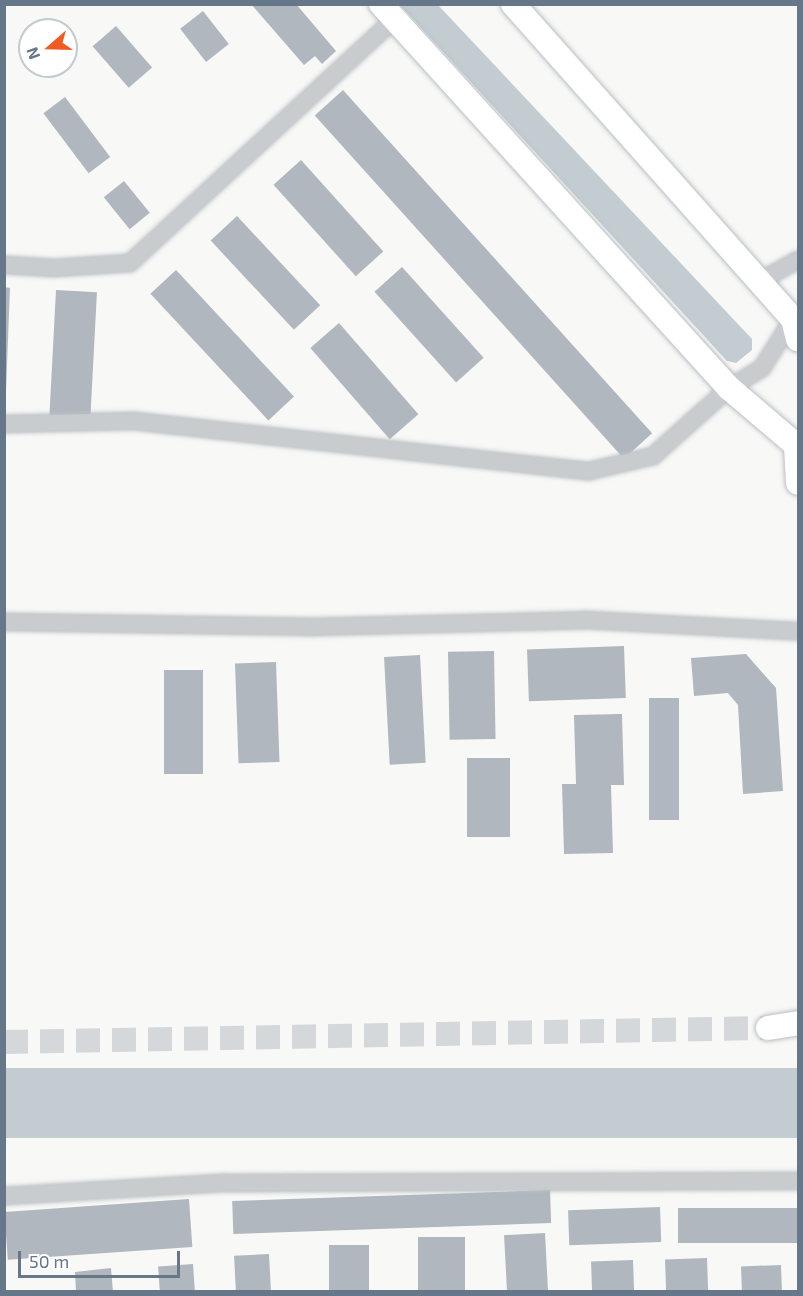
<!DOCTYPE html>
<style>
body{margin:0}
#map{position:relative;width:803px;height:1296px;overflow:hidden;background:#f8f9f6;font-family:"Exo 2",sans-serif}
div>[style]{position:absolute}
.water>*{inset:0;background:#c2ccd1;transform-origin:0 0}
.building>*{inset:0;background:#b0b7be;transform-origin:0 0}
.secondary-tunnel>*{height:24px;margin-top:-12px;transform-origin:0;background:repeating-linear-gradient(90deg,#d4d8db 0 24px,transparent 0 36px)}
.roads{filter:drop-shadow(0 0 2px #babfc4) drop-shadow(0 0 2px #babfc4)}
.street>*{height:16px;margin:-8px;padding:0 8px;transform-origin:8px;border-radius:8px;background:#c8cccf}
.secondary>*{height:24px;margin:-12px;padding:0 12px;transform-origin:12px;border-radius:12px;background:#fff}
span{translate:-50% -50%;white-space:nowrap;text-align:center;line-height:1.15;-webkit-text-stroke:6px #fff;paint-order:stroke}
.frame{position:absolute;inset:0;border:6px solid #667789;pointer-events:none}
.north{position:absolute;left:18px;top:18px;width:60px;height:60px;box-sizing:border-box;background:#fff;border:2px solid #c2c9d0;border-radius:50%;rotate:250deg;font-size:16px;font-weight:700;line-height:24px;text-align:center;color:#667789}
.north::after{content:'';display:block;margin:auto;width:21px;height:27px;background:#ef5b20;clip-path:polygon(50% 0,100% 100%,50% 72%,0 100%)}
.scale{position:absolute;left:18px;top:1251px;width:162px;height:27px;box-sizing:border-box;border:3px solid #667789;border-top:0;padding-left:8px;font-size:18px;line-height:21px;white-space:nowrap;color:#667789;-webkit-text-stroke:4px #fff;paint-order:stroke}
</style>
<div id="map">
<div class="water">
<i style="clip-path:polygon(400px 5px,438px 5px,752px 339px,752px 350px,736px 363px,727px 361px)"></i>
<i style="left:798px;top:1068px;width:70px;height:793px;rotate:90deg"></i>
</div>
<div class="building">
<i style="clip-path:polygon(251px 4px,296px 4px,336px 51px,322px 64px,315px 56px,304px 65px)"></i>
<i style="left:203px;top:11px;width:42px;height:29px;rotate:52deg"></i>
<i style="left:116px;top:26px;width:55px;height:31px;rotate:49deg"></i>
<i style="left:343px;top:90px;width:462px;height:38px;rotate:48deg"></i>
<i style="left:65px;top:97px;width:75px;height:27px;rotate:53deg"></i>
<i style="left:301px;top:160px;width:123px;height:37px;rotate:48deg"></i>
<i style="left:124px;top:181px;width:41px;height:26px;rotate:51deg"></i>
<i style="left:237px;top:216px;width:122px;height:36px;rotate:47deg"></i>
<i style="left:402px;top:267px;width:122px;height:37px;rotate:48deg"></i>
<i style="left:176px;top:270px;width:173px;height:35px;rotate:47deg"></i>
<i style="clip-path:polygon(4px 287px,10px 288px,6px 391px,4px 391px)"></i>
<i style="left:56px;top:290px;width:41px;height:127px;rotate:3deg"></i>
<i style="left:339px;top:323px;width:121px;height:38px;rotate:49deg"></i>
<i style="left:624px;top:646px;width:52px;height:97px;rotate:88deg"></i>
<i style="left:494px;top:651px;width:88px;height:46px;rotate:89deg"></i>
<i style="clip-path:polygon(746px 654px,776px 688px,783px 791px,743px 794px,738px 705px,728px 693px,694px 696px,691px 658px)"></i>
<i style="left:420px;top:655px;width:108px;height:36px;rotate:87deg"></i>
<i style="left:276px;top:662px;width:100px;height:41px;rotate:88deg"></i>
<i style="left:164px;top:670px;width:39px;height:104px"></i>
<i style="left:649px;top:698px;width:30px;height:122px"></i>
<i style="clip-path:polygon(622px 714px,624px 785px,611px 785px,613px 853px,564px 854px,562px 784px,576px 784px,574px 715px)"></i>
<i style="left:467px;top:758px;width:43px;height:79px"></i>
<i style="left:550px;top:1190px;width:33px;height:318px;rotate:88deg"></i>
<i style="left:189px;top:1199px;width:48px;height:185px;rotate:86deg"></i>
<i style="left:660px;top:1207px;width:35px;height:92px;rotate:88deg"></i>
<i style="left:678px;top:1208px;width:120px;height:35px"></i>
<i style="left:545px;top:1233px;width:59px;height:41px;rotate:87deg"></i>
<i style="left:418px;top:1237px;width:47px;height:55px"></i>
<i style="left:329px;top:1245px;width:40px;height:47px"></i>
<i style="left:269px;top:1254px;width:38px;height:35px;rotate:87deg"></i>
<i style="left:707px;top:1258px;width:34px;height:42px;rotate:88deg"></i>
<i style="left:633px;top:1260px;width:32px;height:42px;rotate:88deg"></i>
<i style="left:193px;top:1264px;width:28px;height:35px;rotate:86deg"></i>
<i style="left:781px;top:1265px;width:27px;height:40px;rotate:88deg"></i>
<i style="clip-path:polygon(111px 1268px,113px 1292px,76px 1292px,75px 1272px)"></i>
</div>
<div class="secondary-tunnel">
<i style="left:4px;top:1042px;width:764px;rotate:-1.05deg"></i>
</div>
<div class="roads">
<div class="street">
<i style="left:4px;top:265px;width:50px;rotate:3.4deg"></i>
<i style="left:54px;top:268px;width:76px;rotate:-3.8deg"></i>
<i style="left:130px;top:263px;width:359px;rotate:-42.7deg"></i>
<i style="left:760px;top:281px;width:43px;rotate:-28.9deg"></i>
<i style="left:4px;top:424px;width:130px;rotate:-1.3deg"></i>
<i style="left:134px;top:421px;width:458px;rotate:6.3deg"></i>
<i style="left:589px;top:471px;width:66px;rotate:-13.2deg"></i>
<i style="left:653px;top:456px;width:102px;rotate:-41.8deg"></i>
<i style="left:729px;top:388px;width:39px;rotate:-31deg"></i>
<i style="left:762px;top:368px;width:58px;rotate:-57.7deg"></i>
<i style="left:4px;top:622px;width:304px;rotate:0.9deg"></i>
<i style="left:308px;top:627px;width:277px;rotate:-1.4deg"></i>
<i style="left:585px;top:620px;width:213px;rotate:3deg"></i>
<i style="left:4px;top:1196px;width:222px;rotate:-3.4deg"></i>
<i style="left:226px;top:1183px;width:572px;rotate:-0.2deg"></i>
</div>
<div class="secondary">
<i style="left:381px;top:4px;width:518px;rotate:47.82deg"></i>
<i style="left:729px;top:388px;width:88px;rotate:40.4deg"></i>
<i style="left:796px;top:445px;width:38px;rotate:87deg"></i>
<i style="left:513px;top:4px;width:421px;rotate:48.4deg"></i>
<i style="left:793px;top:319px;width:21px;rotate:76deg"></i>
<i style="left:768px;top:1028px;width:30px;rotate:-9deg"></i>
</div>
</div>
<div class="frame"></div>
<div class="north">N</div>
<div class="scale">50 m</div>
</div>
